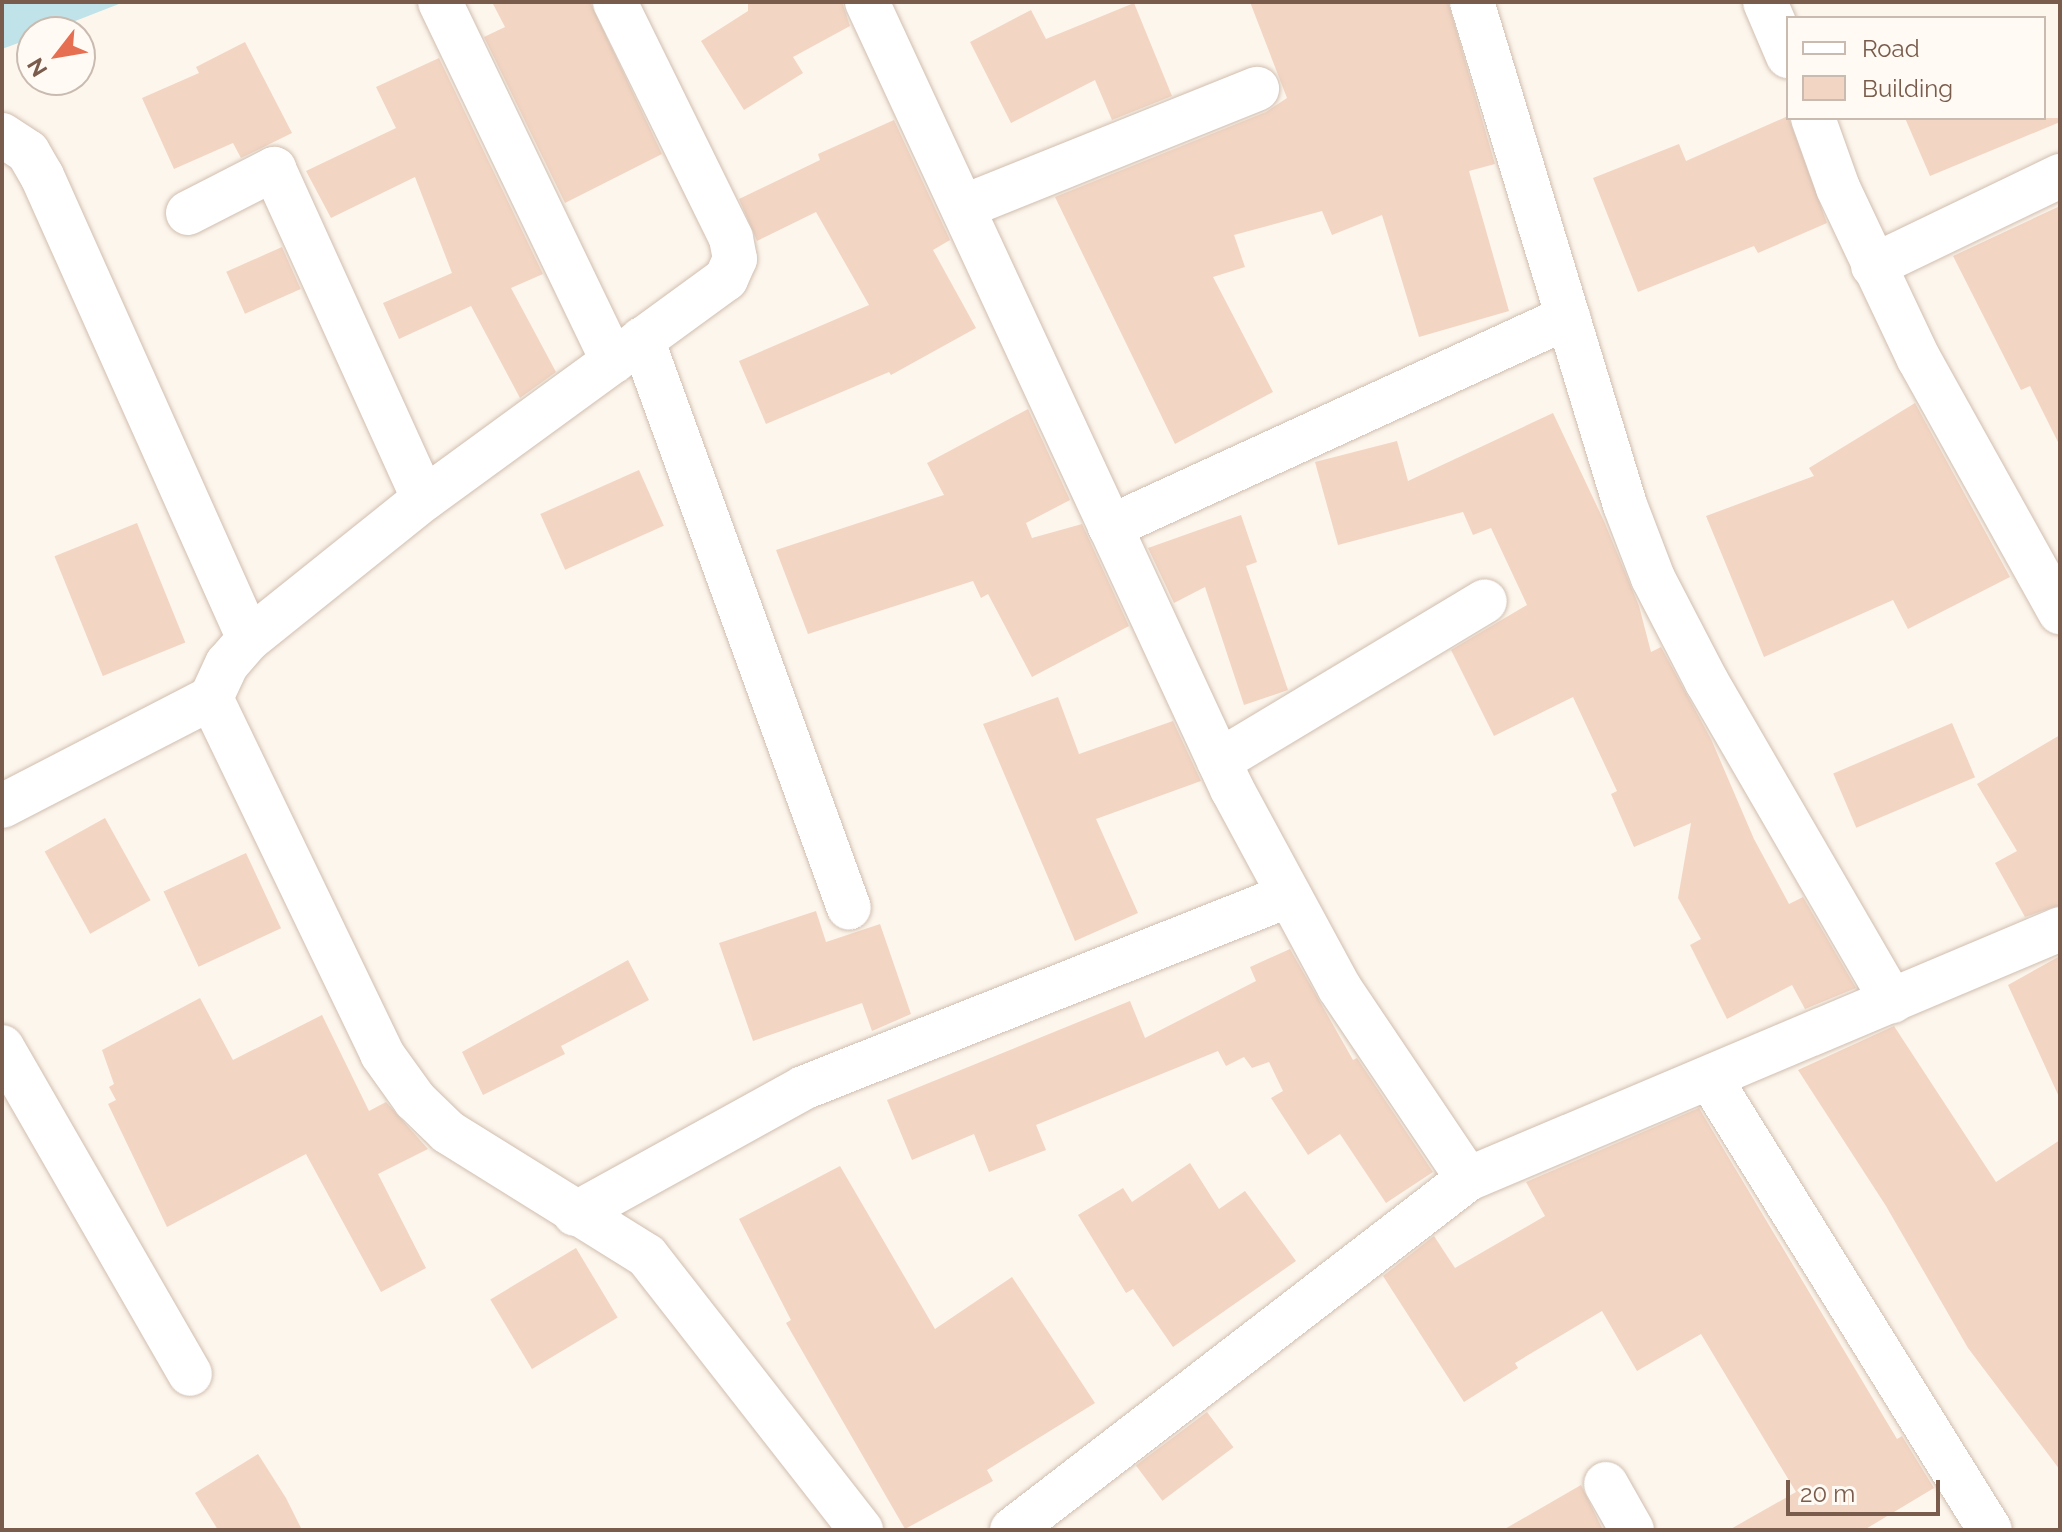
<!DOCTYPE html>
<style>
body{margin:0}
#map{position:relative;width:2062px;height:1532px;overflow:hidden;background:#fdf6ec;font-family:Raleway,sans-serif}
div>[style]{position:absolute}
.water>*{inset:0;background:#bfe3e8}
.building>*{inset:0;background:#f3d5c3;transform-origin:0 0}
.roads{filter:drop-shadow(0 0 2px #d1beb0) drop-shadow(0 0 2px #d1beb0)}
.street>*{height:44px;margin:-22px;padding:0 22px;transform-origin:22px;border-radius:22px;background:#fff}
span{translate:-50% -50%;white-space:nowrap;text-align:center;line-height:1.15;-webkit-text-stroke:7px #fffaf3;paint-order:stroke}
.frame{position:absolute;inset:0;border:4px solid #7a5c4d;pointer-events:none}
.legend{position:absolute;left:1786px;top:16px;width:260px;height:104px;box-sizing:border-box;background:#fffaf3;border:2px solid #cabbb1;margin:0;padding:10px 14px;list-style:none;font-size:24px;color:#7a5c4d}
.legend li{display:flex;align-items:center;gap:16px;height:40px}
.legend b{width:40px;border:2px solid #cabbb1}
.north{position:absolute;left:16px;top:16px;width:80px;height:80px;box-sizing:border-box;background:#fffaf3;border:2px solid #cabbb1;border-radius:50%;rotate:239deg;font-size:22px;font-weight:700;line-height:32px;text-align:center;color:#7a5c4d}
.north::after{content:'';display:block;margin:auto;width:28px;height:36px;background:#e76f51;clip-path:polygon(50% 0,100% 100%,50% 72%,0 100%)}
.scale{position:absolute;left:1786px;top:1480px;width:154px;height:36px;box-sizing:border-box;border:4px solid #7a5c4d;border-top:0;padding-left:10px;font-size:24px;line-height:28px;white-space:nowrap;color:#7a5c4d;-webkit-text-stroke:6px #fffaf3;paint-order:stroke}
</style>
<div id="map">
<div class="water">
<i style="clip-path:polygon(2px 2px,124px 2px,47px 32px,32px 32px,32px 38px,2px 49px)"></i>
</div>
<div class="building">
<i style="clip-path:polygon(492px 2px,590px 2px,662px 154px,565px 203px,484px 37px,505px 27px)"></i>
<i style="clip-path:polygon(748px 2px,842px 2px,850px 26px,793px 57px,803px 73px,744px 110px,701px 41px,748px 11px)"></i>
<i style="clip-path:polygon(1250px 2px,1448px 2px,1495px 164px,1469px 171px,1509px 311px,1419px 337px,1382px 215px,1332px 235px,1322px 211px,1234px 235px,1245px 267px,1213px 277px,1273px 392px,1175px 444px,1055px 197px,1266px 112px,1287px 98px)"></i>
<i style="clip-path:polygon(1134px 3px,1172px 96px,1112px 120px,1095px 80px,1011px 123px,970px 42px,1031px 10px,1046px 39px)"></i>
<i style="clip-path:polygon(245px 42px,292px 133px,241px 158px,233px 143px,174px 169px,142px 98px,199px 73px,196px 67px)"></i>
<i style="clip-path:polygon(439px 58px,543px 274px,511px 288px,556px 372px,520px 398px,471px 306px,399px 339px,383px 303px,452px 273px,415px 177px,331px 218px,306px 171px,396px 128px,376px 87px)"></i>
<i style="clip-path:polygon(1788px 116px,1827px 223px,1758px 253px,1754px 246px,1638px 292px,1593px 178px,1679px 144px,1686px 161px)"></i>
<i style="clip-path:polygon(1905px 118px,2060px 118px,2060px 122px,1930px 176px)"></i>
<i style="clip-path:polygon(894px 120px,950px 240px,933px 250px,976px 328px,891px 375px,889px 372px,766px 424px,739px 361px,869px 305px,816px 212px,757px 241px,739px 199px,820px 160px,818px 154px)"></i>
<i style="clip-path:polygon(2060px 206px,2060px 446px,2030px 386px,2021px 390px,1953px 256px)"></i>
<i style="left:282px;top:247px;width:46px;height:61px;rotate:66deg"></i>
<i style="clip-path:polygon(1915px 403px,2010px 577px,1908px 629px,1893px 600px,1764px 657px,1706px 516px,1814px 476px,1809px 468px)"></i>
<i style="clip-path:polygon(1028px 409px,1070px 500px,1026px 523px,1032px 538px,1082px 524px,1129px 626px,1032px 677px,988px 594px,981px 598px,973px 581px,808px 634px,776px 550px,944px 495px,927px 463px)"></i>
<i style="clip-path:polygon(1553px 413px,1604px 521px,1639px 606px,1651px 652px,1661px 647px,1711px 739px,1754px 839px,1789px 904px,1803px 897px,1856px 988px,1805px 1009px,1792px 985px,1727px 1019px,1690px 945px,1701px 939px,1678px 898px,1691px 823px,1634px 847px,1611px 794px,1617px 791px,1573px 697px,1494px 736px,1451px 650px,1527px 605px,1491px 528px,1473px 535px,1463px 512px,1338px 545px,1315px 462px,1397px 441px,1408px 481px)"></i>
<i style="left:639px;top:470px;width:61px;height:108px;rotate:66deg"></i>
<i style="clip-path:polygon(1241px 515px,1257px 562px,1246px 566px,1288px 690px,1244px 705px,1205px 587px,1174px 603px,1148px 548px)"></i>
<i style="left:137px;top:523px;width:129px;height:89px;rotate:68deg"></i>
<i style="clip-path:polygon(1058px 697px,1079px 754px,1173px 721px,1201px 781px,1096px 819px,1138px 913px,1075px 941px,983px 724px)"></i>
<i style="left:1952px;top:723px;width:59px;height:129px;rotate:67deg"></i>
<i style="clip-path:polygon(2060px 735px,2060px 905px,2025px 917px,1995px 863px,2017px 851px,1977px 784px)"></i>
<i style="left:105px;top:818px;width:94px;height:69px;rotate:61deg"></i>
<i style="left:246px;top:853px;width:83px;height:91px;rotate:65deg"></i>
<i style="clip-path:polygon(816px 911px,826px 942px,880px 924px,911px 1014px,872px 1031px,862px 1003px,753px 1041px,719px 943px)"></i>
<i style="clip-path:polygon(1290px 949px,1353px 1060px,1357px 1058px,1433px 1172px,1386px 1203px,1340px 1134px,1308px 1155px,1271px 1098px,1283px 1091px,1269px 1062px,1252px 1068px,1244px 1057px,1226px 1066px,1218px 1051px,1036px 1125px,1046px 1150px,989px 1172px,974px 1134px,912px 1160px,887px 1100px,1130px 1001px,1145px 1038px,1256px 981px,1250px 967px)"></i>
<i style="clip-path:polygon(2060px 956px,2060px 1099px,2008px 985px)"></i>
<i style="clip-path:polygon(628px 960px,649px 1000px,561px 1046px,565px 1054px,483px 1095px,462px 1052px)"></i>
<i style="clip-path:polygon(200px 998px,233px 1060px,322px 1015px,369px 1111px,386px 1102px,428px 1149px,378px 1174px,426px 1268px,381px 1292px,306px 1154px,167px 1227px,108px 1104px,116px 1100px,109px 1087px,114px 1084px,102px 1050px)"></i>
<i style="clip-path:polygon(1894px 1026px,1996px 1182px,2060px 1140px,2060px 1470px,1968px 1348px,1886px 1206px,1798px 1070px)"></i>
<i style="clip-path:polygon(1699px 1108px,1897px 1439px,1902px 1436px,1934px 1488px,1864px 1530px,1729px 1530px,1796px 1492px,1701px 1334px,1637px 1371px,1602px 1311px,1515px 1363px,1518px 1368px,1464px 1402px,1383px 1276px,1434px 1236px,1455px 1268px,1545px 1216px,1526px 1182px)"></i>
<i style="clip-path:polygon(1190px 1163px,1219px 1209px,1245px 1191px,1296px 1261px,1173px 1347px,1133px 1289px,1126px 1293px,1078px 1215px,1123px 1188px,1132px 1202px)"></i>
<i style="clip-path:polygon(840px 1166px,935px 1329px,1012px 1277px,1095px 1403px,987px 1470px,993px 1481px,905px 1529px,786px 1323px,791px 1320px,739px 1219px)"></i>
<i style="left:576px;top:1248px;width:81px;height:100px;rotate:59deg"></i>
<i style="left:1207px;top:1412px;width:44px;height:89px;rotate:53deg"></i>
<i style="clip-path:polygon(258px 1454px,286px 1498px,302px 1530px,218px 1530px,195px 1493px)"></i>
<i style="clip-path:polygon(1581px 1485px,1603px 1530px,1503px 1530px)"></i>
</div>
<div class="roads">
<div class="street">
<i style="left:440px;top:2px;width:399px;rotate:64.3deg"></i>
<i style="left:867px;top:2px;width:868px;rotate:65.12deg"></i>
<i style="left:1232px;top:789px;width:225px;rotate:61.6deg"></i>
<i style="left:1339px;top:987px;width:231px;rotate:56.1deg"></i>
<i style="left:1468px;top:1179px;width:643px;rotate:-22.89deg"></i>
<i style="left:1472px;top:2px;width:526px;rotate:73.08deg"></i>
<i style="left:1625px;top:505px;width:78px;rotate:69deg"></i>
<i style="left:1653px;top:578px;width:117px;rotate:62.6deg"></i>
<i style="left:1707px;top:682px;width:369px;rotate:59.9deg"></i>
<i style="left:1765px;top:2px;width:59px;rotate:66.9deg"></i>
<i style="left:1813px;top:118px;width:74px;rotate:70.3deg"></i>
<i style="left:1838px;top:188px;width:189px;rotate:64.7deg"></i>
<i style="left:1919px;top:359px;width:290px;rotate:60.9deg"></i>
<i style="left:2px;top:135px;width:31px;rotate:33deg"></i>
<i style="left:28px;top:152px;width:28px;rotate:60deg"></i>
<i style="left:42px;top:176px;width:507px;rotate:65.91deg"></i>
<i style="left:963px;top:207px;width:317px;rotate:-21.9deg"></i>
<i style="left:188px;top:213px;width:97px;rotate:-27.1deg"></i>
<i style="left:274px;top:169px;width:362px;rotate:65.6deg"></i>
<i style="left:1873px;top:266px;width:208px;rotate:-25.7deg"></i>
<i style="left:642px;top:339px;width:605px;rotate:70.01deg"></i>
<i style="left:1110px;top:527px;width:504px;rotate:-24.63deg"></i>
<i style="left:211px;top:698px;width:38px;rotate:-65deg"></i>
<i style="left:227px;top:664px;width:33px;rotate:-49deg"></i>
<i style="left:249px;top:639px;width:224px;rotate:-38.7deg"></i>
<i style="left:424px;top:499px;width:374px;rotate:-36.1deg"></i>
<i style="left:726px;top:279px;width:22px;rotate:-66deg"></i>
<i style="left:735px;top:259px;width:21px;rotate:-101deg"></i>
<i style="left:731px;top:238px;width:263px;rotate:-116.2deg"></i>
<i style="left:1219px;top:761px;width:310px;rotate:-31deg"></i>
<i style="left:2px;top:806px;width:235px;rotate:-27.3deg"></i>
<i style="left:211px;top:698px;width:395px;rotate:64.3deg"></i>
<i style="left:382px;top:1054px;width:57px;rotate:54.3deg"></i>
<i style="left:415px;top:1100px;width:46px;rotate:44.1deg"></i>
<i style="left:448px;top:1132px;width:234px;rotate:31.9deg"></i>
<i style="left:647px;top:1256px;width:348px;rotate:52deg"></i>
<i style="left:2px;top:1047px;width:377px;rotate:60.1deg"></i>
<i style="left:1711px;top:1080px;width:529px;rotate:58.2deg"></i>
<i style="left:575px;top:1214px;width:260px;rotate:-28.9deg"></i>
<i style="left:803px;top:1088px;width:521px;rotate:-21.64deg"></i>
<i style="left:1606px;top:1484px;width:53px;rotate:60.5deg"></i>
<i style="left:1012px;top:1530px;width:575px;rotate:-37.59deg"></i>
</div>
</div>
<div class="frame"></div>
<ul class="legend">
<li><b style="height:10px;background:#fff"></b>Road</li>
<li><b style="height:22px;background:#f3d5c3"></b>Building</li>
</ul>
<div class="north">N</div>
<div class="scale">20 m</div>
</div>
